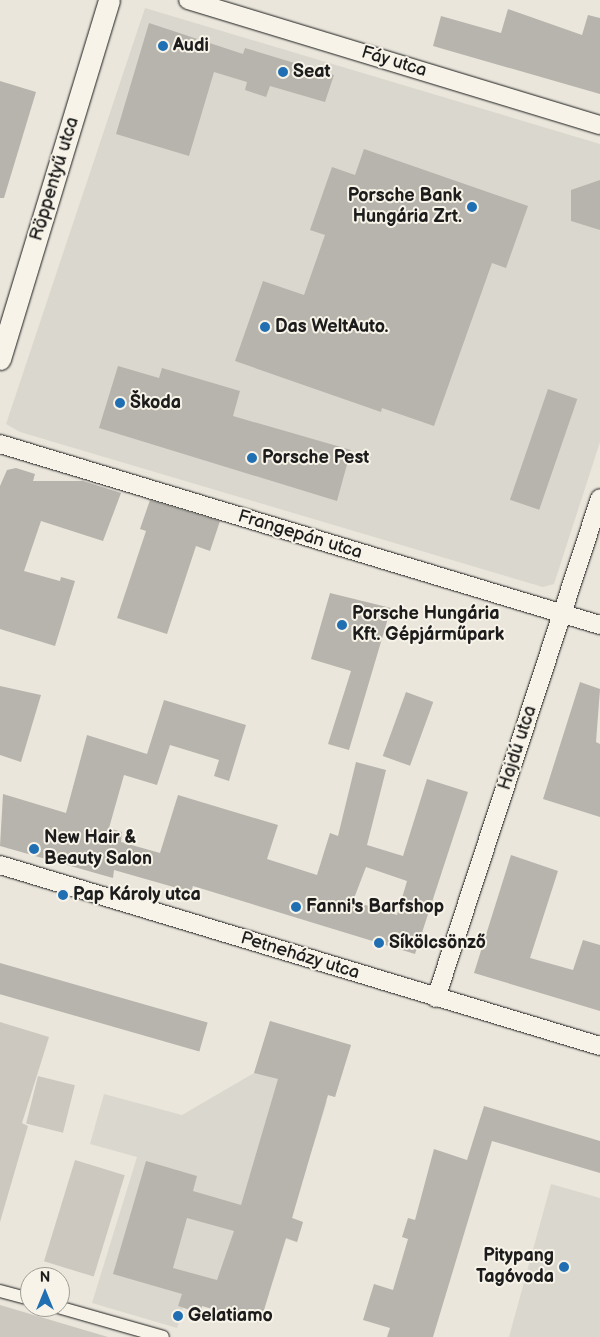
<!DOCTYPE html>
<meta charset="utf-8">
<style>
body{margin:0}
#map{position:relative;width:600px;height:1337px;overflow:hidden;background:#eae6dc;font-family:"Balsamiq Sans",sans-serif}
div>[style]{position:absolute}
.built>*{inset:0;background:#dad7ce}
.green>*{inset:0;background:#ccc8c0;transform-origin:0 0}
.building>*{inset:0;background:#b6b4ac;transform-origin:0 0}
.roads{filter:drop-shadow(0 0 1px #1c1c1c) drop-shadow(0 0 1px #1c1c1c)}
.pedestrian>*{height:12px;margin:-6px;padding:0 6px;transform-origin:6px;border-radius:6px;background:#f7f3e8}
.minor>*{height:18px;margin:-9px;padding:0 9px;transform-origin:9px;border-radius:9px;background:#f7f3e8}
.tertiary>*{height:21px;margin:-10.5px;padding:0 10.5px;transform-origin:10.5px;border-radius:10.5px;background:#f7f3e8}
.dots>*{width:14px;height:14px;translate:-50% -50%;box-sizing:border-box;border:2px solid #f7f3e8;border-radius:50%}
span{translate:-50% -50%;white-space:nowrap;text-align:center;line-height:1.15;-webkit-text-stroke:4px #f7f3e8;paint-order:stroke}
.poi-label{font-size:18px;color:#1c1c1c;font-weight:700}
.left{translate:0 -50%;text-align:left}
.right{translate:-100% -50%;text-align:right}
.street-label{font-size:18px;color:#1c1c1c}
.north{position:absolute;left:20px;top:1267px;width:50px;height:50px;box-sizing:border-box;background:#f7f3e8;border:1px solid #9f9d96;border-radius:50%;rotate:0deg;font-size:14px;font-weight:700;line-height:20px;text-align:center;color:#1c1c1c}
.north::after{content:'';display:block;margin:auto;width:18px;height:22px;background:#1f6fb2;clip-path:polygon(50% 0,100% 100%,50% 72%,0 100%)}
</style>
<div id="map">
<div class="built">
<i style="clip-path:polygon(145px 8px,600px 144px,600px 442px,554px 584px,543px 587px,20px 432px,6px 424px)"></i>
<i style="clip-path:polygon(270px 1021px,351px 1045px,335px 1097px,318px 1092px,317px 1097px,327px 1101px,313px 1147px,308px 1146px,292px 1218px,303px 1222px,297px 1242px,286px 1239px,273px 1281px,265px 1279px,261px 1290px,269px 1293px,260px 1323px,204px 1306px,204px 1300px,200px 1313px,183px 1308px,177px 1328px,92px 1303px,137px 1157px,90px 1144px,104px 1094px,182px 1115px,254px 1073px)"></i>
<i style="clip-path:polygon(551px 1184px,600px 1198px,600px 1337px,509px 1337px)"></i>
</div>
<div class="green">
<i style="clip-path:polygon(0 1022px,49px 1037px,22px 1123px,28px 1126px,0 1222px)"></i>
<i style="left:38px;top:1076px;width:38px;height:49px;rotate:14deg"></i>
<i style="left:75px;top:1160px;width:52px;height:106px;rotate:17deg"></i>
<i style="clip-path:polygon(0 1305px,108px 1337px,0 1337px)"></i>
</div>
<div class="building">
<i style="clip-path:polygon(508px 9px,582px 35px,588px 15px,600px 18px,600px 94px,433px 46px,441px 16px,501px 33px)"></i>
<i style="clip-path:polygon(149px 23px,243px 54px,245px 48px,334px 75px,325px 102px,270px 86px,266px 97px,245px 90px,247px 82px,214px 72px,189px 156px,116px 134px)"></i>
<i style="clip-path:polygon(0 81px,36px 92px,4px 198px,0 198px)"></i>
<i style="clip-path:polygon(364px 149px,528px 206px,506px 268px,492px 263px,434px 426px,382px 408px,381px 412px,235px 361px,263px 281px,304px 295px,325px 235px,310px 230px,332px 167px,355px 175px)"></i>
<i style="clip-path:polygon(600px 180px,600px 230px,571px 221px,571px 190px)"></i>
<i style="clip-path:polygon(118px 366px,159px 378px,162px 368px,240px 391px,233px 416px,351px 450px,337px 501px,99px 428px)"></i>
<i style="left:548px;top:389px;width:31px;height:117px;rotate:19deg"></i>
<i style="clip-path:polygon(16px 468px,35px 474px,33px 481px,83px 481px,121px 493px,103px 541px,41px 521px,24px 571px,60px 581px,61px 577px,75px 581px,55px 646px,0 629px,0 486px,7px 470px)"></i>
<i style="clip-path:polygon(150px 500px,220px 521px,210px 551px,196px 546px,167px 634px,117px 618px,146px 531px,140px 529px)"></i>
<i style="clip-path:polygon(330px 593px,391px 608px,349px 750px,328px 744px,351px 671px,311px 659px)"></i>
<i style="clip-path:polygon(580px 682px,600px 689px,596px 742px,600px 744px,600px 817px,543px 799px)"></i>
<i style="clip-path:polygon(0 686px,41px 695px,21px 762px,0 755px)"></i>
<i style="left:406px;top:692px;width:29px;height:68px;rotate:20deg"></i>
<i style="clip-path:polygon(evenodd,164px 700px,246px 725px,229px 781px,214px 776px,219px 760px,170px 745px,157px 785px,124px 775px,109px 828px,122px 832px,121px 842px,160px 853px,178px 795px,278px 825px,267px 859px,317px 875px,330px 833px,338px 836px,356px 762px,386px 770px,367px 845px,403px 856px,427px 779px,468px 792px,415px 954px,193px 886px,191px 892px,114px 870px,113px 878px,0 846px,3px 794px,66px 813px,87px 735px,147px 754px,164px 700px,366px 867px,407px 881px,397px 915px,353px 901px,366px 867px)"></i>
<i style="clip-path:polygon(511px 855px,558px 871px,530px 958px,573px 970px,583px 940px,600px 945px,600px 1011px,474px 973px)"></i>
<i style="left:0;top:963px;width:216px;height:30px;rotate:16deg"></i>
<i style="clip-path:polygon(evenodd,270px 1021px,351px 1045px,335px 1097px,328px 1095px,292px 1218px,303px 1222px,297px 1242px,286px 1238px,260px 1323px,202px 1306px,200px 1313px,178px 1306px,182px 1294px,113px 1274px,146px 1161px,197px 1176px,193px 1191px,241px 1205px,278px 1079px,254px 1073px,270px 1021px,187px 1218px,234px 1231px,217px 1280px,173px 1268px,187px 1218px)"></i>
<i style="clip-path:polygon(484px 1106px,600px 1141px,600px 1173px,492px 1141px,433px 1337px,387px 1337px,390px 1328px,363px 1320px,374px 1284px,393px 1290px,408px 1239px,402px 1237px,408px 1218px,415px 1220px,434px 1149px,467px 1160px)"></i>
</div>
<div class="roads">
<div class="pedestrian">
<i style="left:0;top:1291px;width:31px;rotate:15deg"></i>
<i style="left:58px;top:1307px;width:109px;rotate:15.9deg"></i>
</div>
<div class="minor">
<i style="left:188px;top:0;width:431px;rotate:16.9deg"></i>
<i style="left:0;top:444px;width:627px;rotate:16.79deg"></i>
<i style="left:0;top:865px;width:627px;rotate:16.79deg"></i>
<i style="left:436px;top:998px;width:526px;rotate:-71.84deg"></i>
</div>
<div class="tertiary">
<i style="left:0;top:359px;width:375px;rotate:-73.1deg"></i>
</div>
</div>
<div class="dots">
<i style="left:163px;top:46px;background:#1f6fb2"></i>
<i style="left:283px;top:72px;background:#1f6fb2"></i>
<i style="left:472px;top:207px;background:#1f6fb2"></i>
<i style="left:265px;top:327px;background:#1f6fb2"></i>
<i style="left:120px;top:403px;background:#1f6fb2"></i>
<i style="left:252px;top:458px;background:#1f6fb2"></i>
<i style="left:342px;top:625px;background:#1f6fb2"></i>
<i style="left:34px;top:849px;background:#1f6fb2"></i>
<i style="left:63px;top:895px;background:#1f6fb2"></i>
<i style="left:296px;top:907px;background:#1f6fb2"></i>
<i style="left:379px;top:943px;background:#1f6fb2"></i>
<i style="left:564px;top:1267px;background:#1f6fb2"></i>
<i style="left:178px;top:1316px;background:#1f6fb2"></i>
</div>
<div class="poi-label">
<span class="left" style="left:173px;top:46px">Audi</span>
<span class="left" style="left:293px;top:72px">Seat</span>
<span class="right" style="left:462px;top:207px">Porsche Bank<br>Hungária Zrt.</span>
<span class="left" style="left:275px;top:327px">Das WeltAuto.</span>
<span class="left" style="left:130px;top:403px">Škoda</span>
<span class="left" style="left:262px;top:458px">Porsche Pest</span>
<span class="left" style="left:352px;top:625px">Porsche Hungária<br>Kft. Gépjárműpark</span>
<span class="left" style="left:44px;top:849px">New Hair &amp;<br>Beauty Salon</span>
<span class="left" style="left:73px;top:895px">Pap Károly utca</span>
<span class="left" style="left:306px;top:907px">Fanni's Barfshop</span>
<span class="left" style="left:389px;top:943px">Síkölcsönző</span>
<span class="right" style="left:554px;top:1267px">Pitypang<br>Tagóvoda</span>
<span class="left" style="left:188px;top:1316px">Gelatiamo</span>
</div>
<div class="street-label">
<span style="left:394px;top:62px;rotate:17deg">Fáy utca</span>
<span style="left:55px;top:179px;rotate:-73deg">Röppentyű utca</span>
<span style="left:300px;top:535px;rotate:17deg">Frangepán utca</span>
<span style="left:518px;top:748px;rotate:-72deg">Hajdú utca</span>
<span style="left:300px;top:956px;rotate:17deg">Petneházy utca</span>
</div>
<div class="north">N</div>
</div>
